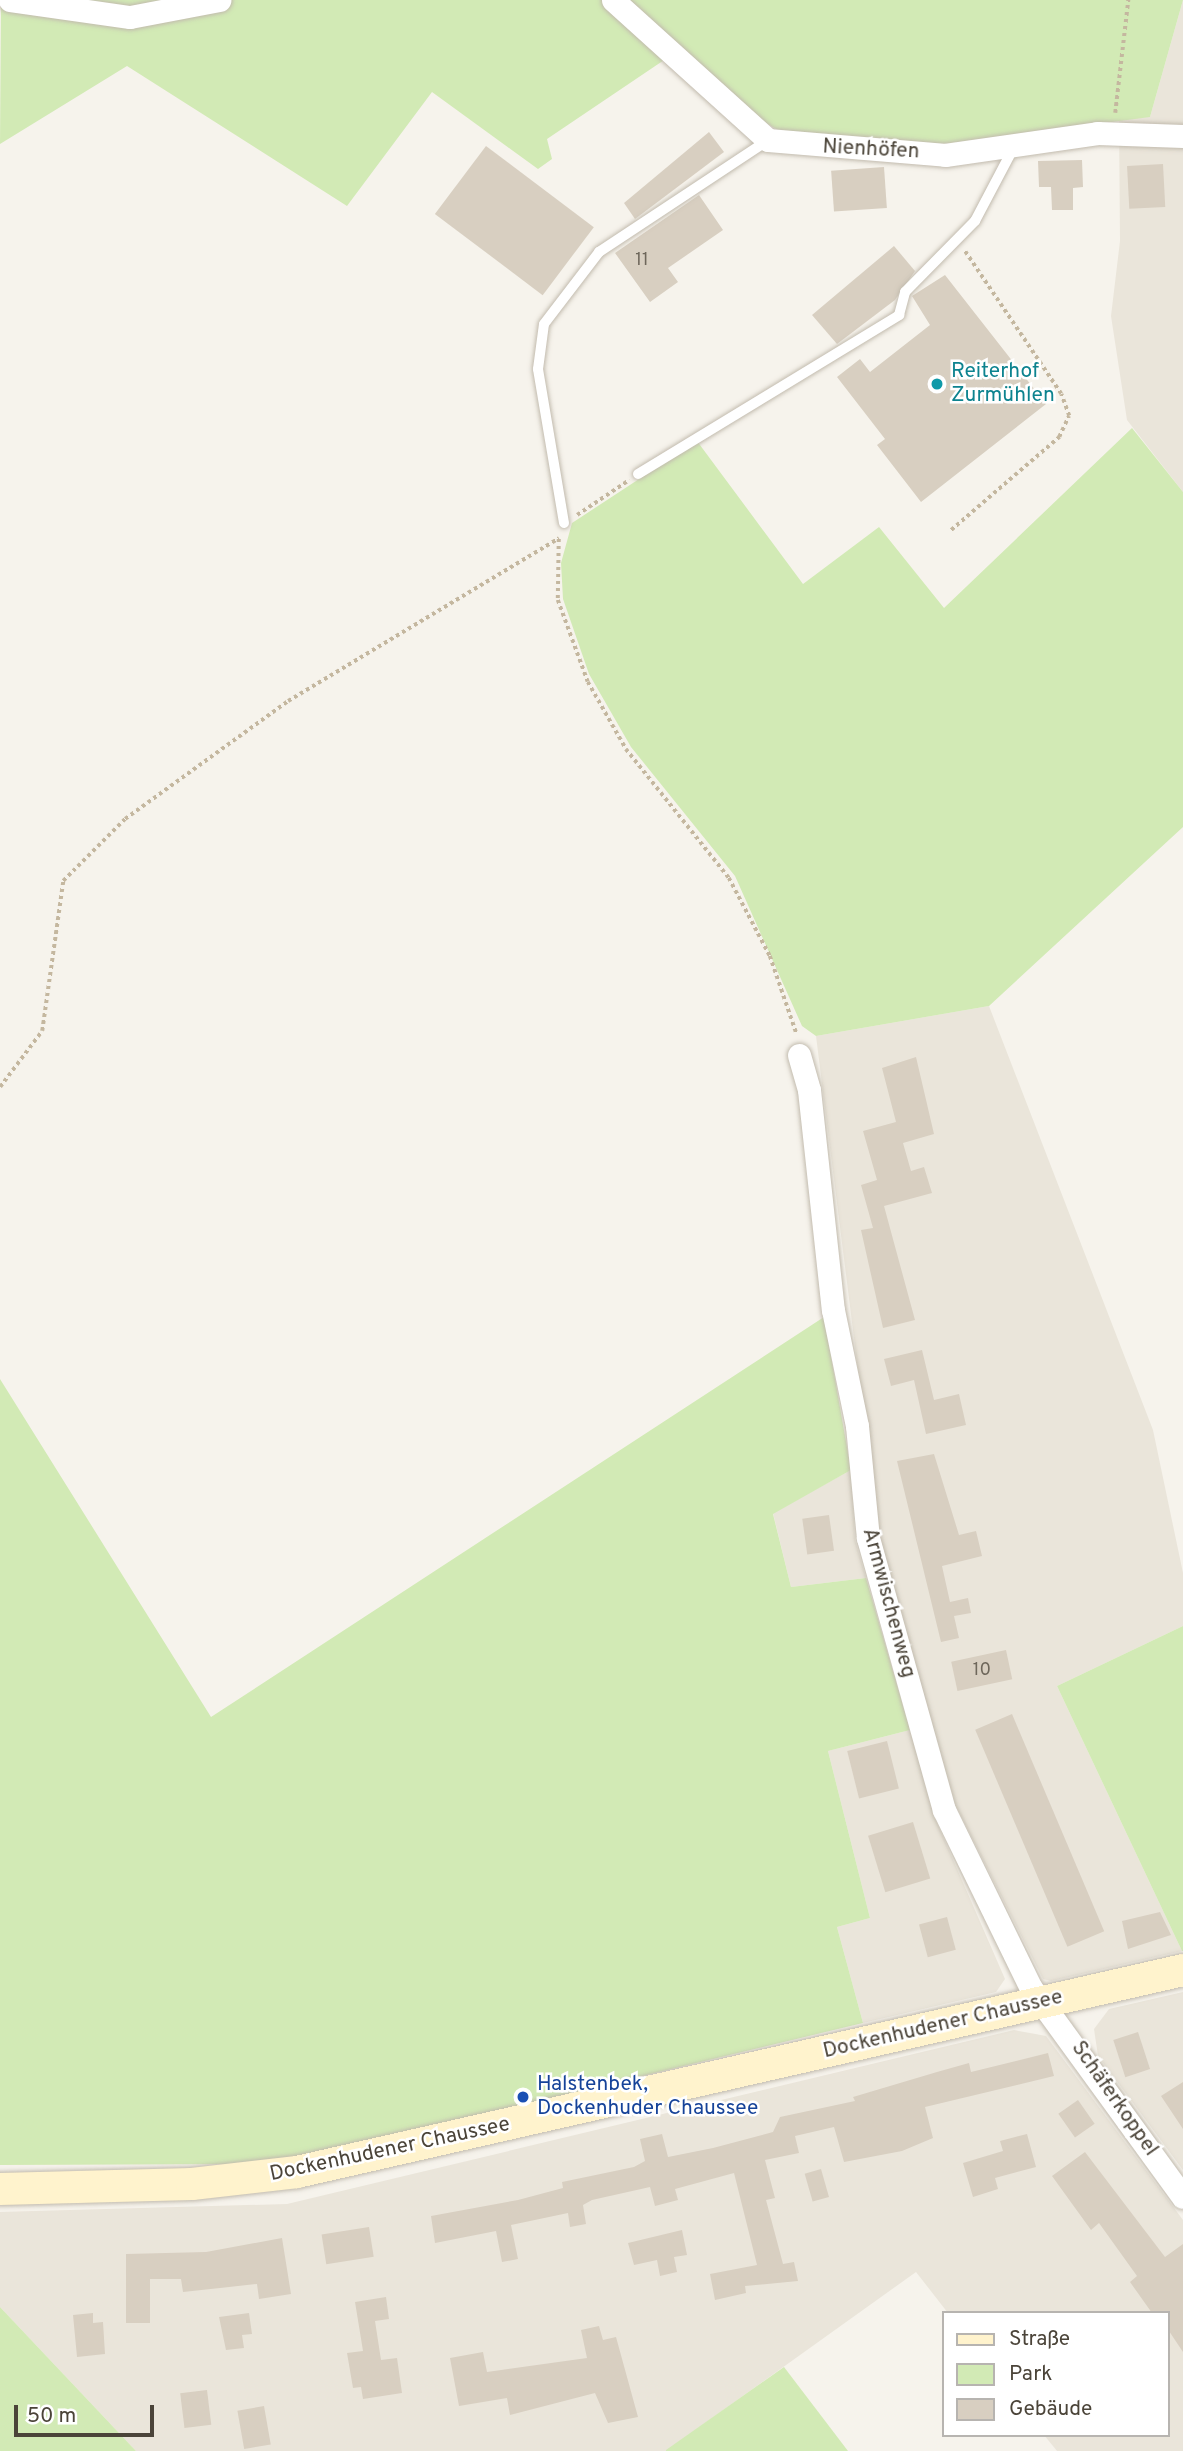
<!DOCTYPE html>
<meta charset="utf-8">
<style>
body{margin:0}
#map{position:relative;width:1183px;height:2451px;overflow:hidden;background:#f6f3ec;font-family:Overpass,sans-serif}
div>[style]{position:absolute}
.residential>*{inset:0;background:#eae5da}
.green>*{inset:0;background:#d2eab5}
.building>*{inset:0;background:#d8cfc1;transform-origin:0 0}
.path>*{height:3.5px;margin-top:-1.75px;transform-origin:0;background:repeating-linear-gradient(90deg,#c4b79f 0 3.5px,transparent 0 7px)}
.roads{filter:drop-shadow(0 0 2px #c2bbae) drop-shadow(0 0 2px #c2bbae)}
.lane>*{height:10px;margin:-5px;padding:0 5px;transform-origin:5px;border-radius:5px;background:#fff}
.street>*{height:23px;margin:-11.5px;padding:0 11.5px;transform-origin:11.5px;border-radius:11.5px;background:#fff}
.secondary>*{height:32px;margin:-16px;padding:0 16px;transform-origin:16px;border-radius:16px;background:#fff3cd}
.dots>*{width:19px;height:19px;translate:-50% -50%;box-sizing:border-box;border:4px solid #fff;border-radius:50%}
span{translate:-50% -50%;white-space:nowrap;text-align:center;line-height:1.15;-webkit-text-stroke:5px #fff;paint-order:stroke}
.number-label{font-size:18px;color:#6e675b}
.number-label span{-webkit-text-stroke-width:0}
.street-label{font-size:21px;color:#4b4439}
.culture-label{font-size:21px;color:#0d838f}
.left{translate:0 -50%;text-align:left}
.transit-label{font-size:21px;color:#164399}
.legend{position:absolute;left:942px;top:2311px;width:228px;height:126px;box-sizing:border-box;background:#fff;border:2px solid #b7b4b0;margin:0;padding:9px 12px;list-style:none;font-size:21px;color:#4b4439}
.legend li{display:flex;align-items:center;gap:14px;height:35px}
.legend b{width:35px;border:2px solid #b7b4b0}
.scale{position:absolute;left:14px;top:2405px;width:140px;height:32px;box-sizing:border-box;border:4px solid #4b4439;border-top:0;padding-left:9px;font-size:21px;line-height:24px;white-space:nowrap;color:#4b4439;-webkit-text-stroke:5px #fff;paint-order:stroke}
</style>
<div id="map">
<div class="residential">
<i style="clip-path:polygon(1183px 0,1183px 492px,1127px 420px,1111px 316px,1120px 241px,1119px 117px,1150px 117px)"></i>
<i style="clip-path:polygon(989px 1006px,1153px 1430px,1183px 1573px,1183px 1626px,1057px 1686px,1182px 1951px,1051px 1981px,1043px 1979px,955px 1804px,879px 1537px,816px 1036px)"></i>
<i style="clip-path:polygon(851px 1470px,855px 1540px,866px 1578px,791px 1587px,773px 1513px)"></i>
<i style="clip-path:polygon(910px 1730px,934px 1816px,1005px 1979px,996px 1992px,863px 2023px,837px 1927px,870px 1918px,828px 1751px)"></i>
<i style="clip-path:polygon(1183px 1992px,1183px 2170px,1098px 2056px,1094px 2029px,1109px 2009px)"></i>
<i style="clip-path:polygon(1014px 2030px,1046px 2036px,1183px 2220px,1183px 2451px,1057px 2451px,1044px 2435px,1167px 2435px,1167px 2313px,948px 2313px,916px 2272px,666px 2451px,136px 2451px,0 2307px,0 2212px,287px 2204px)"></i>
</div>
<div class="green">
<i style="clip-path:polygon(1px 0,1183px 0,1150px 117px,944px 144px,804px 145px,733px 104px,676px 52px,547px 139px,552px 159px,538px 169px,432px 92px,347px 206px,127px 66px,0 144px)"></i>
<i style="clip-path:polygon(1132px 428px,1183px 492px,1183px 827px,989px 1006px,816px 1036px,802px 1026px,735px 876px,631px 747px,589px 674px,563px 599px,561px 563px,572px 523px,697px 441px,803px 584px,879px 527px,944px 608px)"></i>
<i style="clip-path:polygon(824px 1317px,851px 1470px,773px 1514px,791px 1587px,866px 1578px,910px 1730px,828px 1751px,870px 1918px,837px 1927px,863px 2023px,275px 2164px,0 2165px,0 1379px,211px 1717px)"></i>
<i style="clip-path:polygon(1183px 1626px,1183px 1951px,1182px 1951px,1057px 1686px)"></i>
<i style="clip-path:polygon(0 2307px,136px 2451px,0 2451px)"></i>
<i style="clip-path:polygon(784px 2367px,848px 2451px,666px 2451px,666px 2450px)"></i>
</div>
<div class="building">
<i style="clip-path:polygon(709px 132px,724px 152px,635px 219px,624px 203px)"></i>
<i style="left:486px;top:146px;width:135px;height:85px;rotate:37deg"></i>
<i style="clip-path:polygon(1082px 160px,1083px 187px,1073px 188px,1073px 210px,1052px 210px,1051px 187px,1039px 187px,1038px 161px)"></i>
<i style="left:1163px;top:164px;width:43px;height:36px;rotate:87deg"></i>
<i style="left:884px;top:167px;width:41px;height:53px;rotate:86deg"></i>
<i style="clip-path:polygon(699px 195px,723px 230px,668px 268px,678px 282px,650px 302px,615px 253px)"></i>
<i style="clip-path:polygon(894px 246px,915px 271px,895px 300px,837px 344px,812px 315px)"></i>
<i style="clip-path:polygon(945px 275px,1046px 404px,921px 502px,877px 445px,885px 439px,837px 377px,860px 359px,870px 372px,930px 325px,912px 296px)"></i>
<i style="clip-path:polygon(916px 1057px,934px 1134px,903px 1143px,911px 1171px,924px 1167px,932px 1193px,884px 1206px,915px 1320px,883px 1328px,861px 1230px,873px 1228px,861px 1185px,877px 1180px,863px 1131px,896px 1122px,882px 1068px)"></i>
<i style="clip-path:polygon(922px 1350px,934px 1400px,959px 1394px,966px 1425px,926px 1434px,914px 1380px,891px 1386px,884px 1359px)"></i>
<i style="clip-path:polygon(934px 1454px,959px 1535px,976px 1531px,982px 1556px,942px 1566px,950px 1602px,968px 1598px,971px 1613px,954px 1616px,959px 1638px,941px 1642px,897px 1461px)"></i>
<i style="left:829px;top:1515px;width:36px;height:27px;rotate:82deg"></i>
<i style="left:1006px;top:1650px;width:30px;height:56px;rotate:78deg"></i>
<i style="left:1012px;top:1714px;width:236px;height:40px;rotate:67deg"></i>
<i style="left:887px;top:1741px;width:49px;height:41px;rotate:76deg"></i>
<i style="left:913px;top:1822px;width:59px;height:47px;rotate:73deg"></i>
<i style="clip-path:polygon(1160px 1912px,1171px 1935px,1128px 1949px,1122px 1921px)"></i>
<i style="left:947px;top:1917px;width:34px;height:29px;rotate:75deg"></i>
<i style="left:1138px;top:2032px;width:39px;height:26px;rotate:72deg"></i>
<i style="clip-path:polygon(1048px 2053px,1054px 2076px,925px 2107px,933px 2138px,902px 2151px,844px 2162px,834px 2127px,795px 2136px,799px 2153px,765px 2160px,775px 2198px,766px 2200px,783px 2264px,794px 2262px,798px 2281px,745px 2286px,746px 2293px,715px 2300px,710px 2274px,757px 2265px,734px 2173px,675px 2189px,678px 2200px,655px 2206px,650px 2187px,592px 2200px,583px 2205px,586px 2224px,570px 2227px,568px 2213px,511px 2225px,518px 2259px,502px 2262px,496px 2231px,435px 2243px,431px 2216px,518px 2200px,563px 2188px,562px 2182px,634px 2167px,645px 2161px,640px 2139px,662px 2134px,668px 2157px,713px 2148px,773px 2132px,780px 2117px,855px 2101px,853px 2097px,937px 2072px,969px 2063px,971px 2072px)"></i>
<i style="clip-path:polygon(1183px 2082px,1183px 2129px,1161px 2096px)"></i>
<i style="left:1078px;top:2100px;width:29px;height:24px;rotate:55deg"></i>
<i style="clip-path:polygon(1027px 2134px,1036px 2167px,995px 2178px,998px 2189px,973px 2197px,963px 2163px,1003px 2151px,1000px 2141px)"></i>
<i style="clip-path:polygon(1085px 2152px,1165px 2257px,1183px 2244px,1183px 2352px,1167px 2328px,1167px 2313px,1152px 2313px,1130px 2282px,1137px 2276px,1099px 2223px,1091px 2230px,1052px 2176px)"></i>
<i style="left:821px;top:2169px;width:29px;height:17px;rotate:74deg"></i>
<i style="left:369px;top:2227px;width:30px;height:48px;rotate:81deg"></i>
<i style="clip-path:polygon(682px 2230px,687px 2255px,674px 2257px,677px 2272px,660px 2276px,657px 2260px,634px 2265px,628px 2243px)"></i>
<i style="clip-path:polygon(282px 2238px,291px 2294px,259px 2299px,257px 2284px,183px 2292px,181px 2279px,150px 2279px,150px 2323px,126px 2323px,126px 2254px,206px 2252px)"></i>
<i style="clip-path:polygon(386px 2297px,389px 2319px,375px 2321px,381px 2360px,397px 2358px,402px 2393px,363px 2399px,361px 2387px,353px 2388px,347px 2353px,363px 2351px,355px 2302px)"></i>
<i style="clip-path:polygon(93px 2313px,93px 2323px,103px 2322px,105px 2354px,77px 2357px,73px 2315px)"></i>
<i style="clip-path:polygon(249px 2313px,252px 2334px,242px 2335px,244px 2348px,226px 2350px,219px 2317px)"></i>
<i style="clip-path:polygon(599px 2326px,603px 2340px,616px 2337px,638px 2417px,608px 2423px,595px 2393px,510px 2415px,507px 2398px,459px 2406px,450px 2358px,483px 2352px,487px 2372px,587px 2358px,581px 2330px)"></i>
<i style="left:207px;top:2390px;width:35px;height:27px;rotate:83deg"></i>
<i style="left:264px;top:2406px;width:39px;height:27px;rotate:80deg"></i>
</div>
<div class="path">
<i style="left:1115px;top:113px;width:114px;rotate:-83.4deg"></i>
<i style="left:577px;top:515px;width:63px;rotate:-33.9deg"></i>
<i style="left:951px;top:530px;width:143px;rotate:-40.7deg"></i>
<i style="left:1059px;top:437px;width:23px;rotate:-65deg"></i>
<i style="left:1069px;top:416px;width:23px;rotate:-110deg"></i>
<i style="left:1061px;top:394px;width:174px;rotate:-124deg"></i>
<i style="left:559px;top:539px;width:61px;rotate:90.9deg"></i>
<i style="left:558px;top:600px;width:87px;rotate:69.9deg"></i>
<i style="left:588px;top:682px;width:77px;rotate:60.4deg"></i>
<i style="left:626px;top:749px;width:165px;rotate:51.4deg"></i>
<i style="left:729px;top:878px;width:88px;rotate:62.3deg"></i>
<i style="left:770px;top:956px;width:83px;rotate:71.1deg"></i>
<i style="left:0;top:1087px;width:70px;rotate:-53.1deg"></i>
<i style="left:42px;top:1031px;width:151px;rotate:-82deg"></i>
<i style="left:63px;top:881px;width:88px;rotate:-45deg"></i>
<i style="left:125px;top:819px;width:201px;rotate:-35.9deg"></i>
<i style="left:288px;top:701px;width:316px;rotate:-31deg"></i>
</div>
<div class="roads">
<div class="lane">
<i style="left:638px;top:474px;width:306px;rotate:-31.3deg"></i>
<i style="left:899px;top:315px;width:24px;rotate:-75deg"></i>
<i style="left:905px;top:292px;width:100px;rotate:-45.4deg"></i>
<i style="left:975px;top:221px;width:86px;rotate:-62.2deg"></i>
<i style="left:564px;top:523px;width:156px;rotate:-99.6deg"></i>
<i style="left:538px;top:369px;width:45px;rotate:-82.4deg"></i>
<i style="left:544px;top:324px;width:91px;rotate:-52.6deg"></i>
<i style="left:599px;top:252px;width:203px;rotate:-33.5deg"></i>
</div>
<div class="street">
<i style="left:10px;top:0;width:121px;rotate:8.1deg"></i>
<i style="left:130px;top:17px;width:91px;rotate:-10.8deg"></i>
<i style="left:613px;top:0;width:209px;rotate:42.1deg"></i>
<i style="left:768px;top:140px;width:178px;rotate:4.8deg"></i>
<i style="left:945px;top:155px;width:154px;rotate:-8.2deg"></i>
<i style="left:1097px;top:133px;width:86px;rotate:2deg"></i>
<i style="left:799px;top:1055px;width:36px;rotate:74deg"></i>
<i style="left:809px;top:1090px;width:221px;rotate:83.8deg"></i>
<i style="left:833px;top:1310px;width:118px;rotate:78.3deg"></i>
<i style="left:857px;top:1426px;width:113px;rotate:84.4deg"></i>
<i style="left:868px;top:1538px;width:282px;rotate:74.4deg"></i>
<i style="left:944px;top:1810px;width:198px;rotate:64deg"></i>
<i style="left:1031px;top:1988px;width:258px;rotate:54deg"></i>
</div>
<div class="secondary">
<i style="left:0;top:2189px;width:192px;rotate:-1.5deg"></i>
<i style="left:192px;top:2184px;width:106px;rotate:-6.5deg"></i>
<i style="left:297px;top:2172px;width:909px;rotate:-12.84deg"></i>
</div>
</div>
<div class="dots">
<i style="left:937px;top:384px;background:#0f9aa8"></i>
<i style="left:523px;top:2097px;background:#1a4fb4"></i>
</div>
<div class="number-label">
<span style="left:642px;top:261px">11</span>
<span style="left:982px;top:1671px">10</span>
</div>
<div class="street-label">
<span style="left:871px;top:150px;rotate:3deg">Nienhöfen</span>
<span style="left:888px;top:1603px;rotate:75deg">Armwischenweg</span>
<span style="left:943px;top:2025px;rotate:-13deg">Dockenhudener Chaussee</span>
<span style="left:1114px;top:2099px;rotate:55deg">Schäferkoppel</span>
<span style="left:390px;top:2150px;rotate:-12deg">Dockenhudener Chaussee</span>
</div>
<div class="culture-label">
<span class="left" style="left:951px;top:384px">Reiterhof<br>Zurmühlen</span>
</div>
<div class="transit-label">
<span class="left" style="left:537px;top:2097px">Halstenbek,<br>Dockenhuder Chaussee</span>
</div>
<ul class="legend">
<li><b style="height:9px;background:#fff3cd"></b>Straße</li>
<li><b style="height:19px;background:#d2eab5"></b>Park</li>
<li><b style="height:19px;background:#d8cfc1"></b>Gebäude</li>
</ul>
<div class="scale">50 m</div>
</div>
